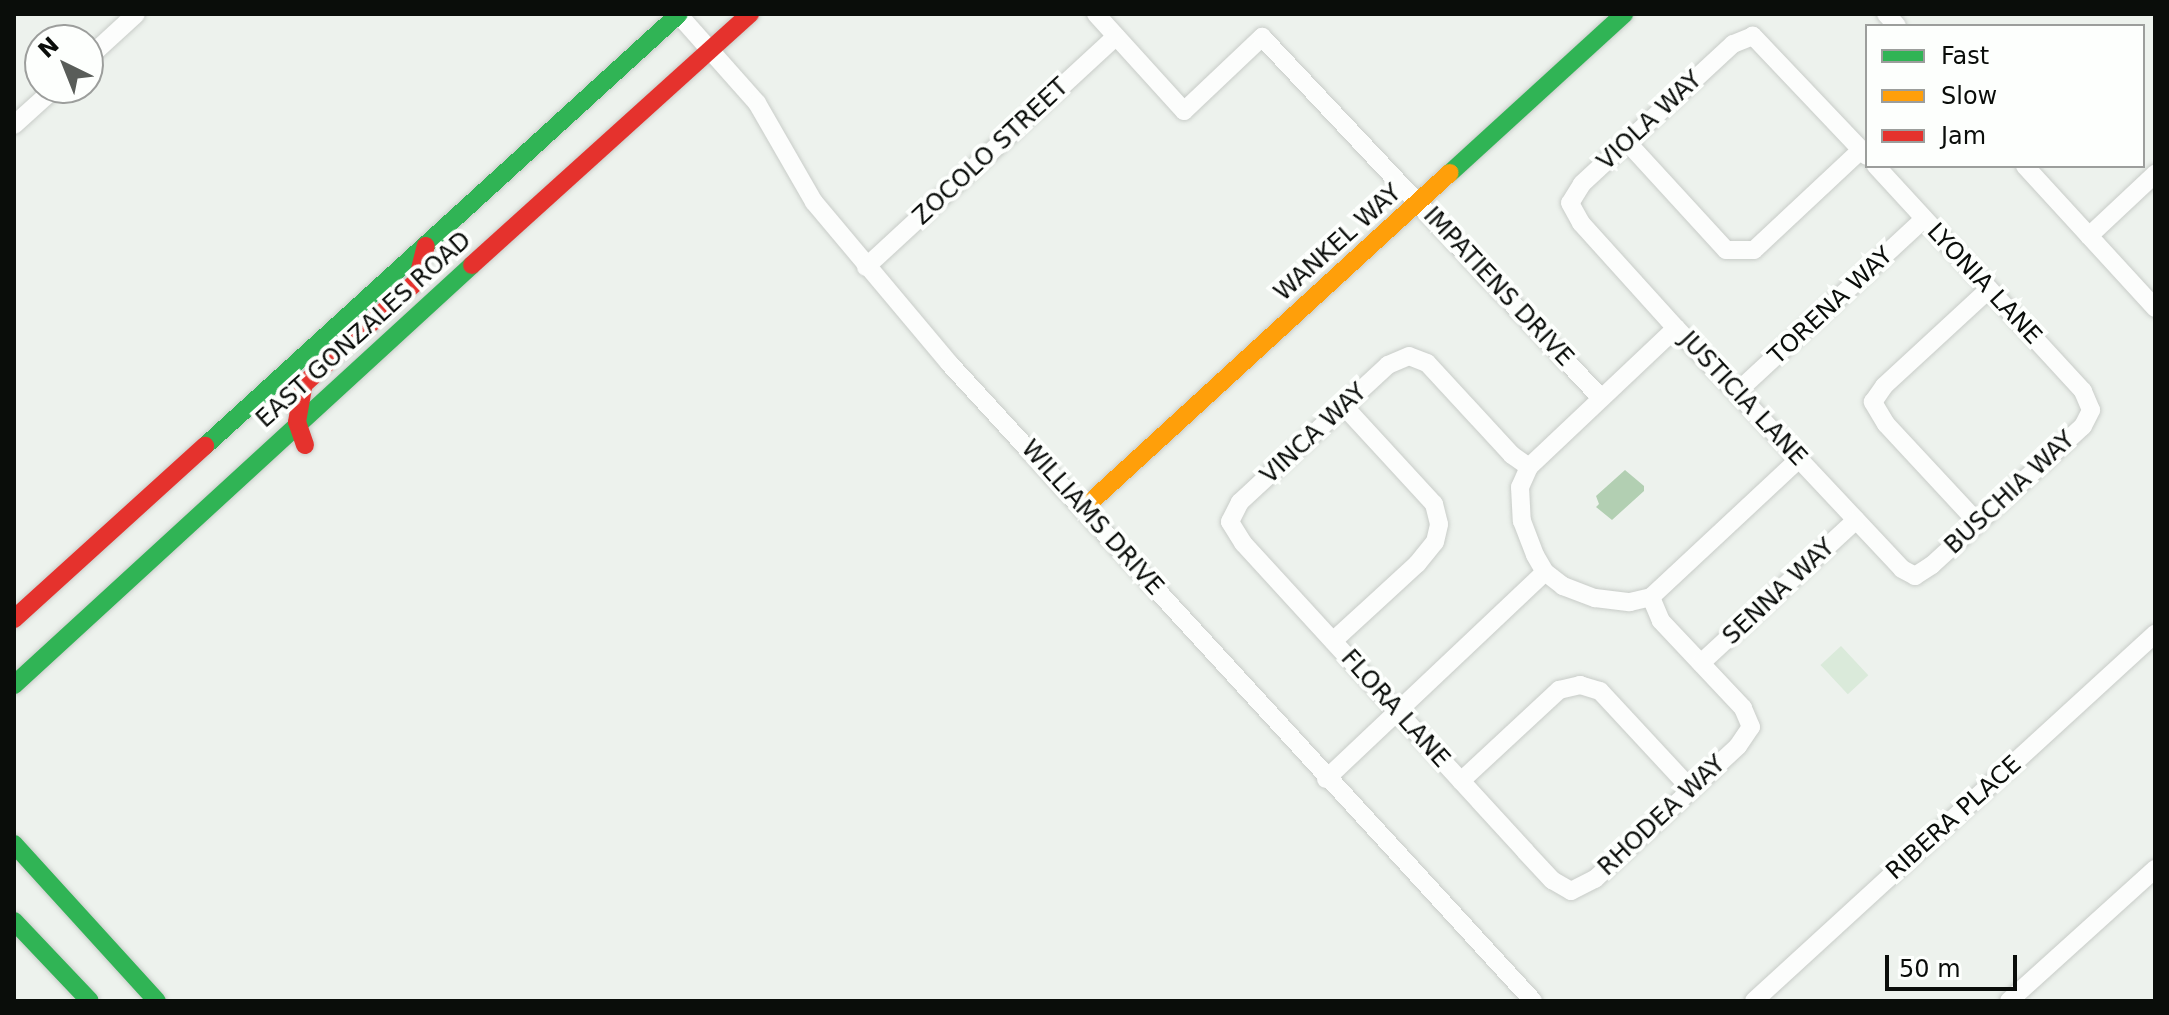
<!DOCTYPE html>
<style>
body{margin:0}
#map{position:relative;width:2169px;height:1015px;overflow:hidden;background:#edf2ed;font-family:"DejaVu Sans",sans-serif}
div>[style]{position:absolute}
.green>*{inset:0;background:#daeada;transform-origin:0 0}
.water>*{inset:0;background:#b2cfb2}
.roads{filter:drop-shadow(0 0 2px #c8ccc8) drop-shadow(0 0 2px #c8ccc8)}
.street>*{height:18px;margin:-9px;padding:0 9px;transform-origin:9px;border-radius:9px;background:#fcfdfc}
.fast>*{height:18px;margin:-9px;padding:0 9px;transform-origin:9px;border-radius:9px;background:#30b455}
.slow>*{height:18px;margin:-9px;padding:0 9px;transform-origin:9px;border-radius:9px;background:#ff9f0a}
.jam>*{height:18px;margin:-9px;padding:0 9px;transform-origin:9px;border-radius:9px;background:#e5322d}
span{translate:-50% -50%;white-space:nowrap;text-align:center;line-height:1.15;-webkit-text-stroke:8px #fdfffd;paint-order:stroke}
.street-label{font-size:24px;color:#0a0d0a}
.frame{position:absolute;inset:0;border:16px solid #0a0d0a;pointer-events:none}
.legend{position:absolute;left:1865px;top:24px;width:280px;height:144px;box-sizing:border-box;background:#fdfffd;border:2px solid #9c9e9c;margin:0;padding:10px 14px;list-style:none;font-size:24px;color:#0a0d0a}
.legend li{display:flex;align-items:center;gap:16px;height:40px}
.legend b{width:40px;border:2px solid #9c9e9c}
.north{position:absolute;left:24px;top:24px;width:80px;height:80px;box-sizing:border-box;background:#fdfffd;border:2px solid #9c9e9c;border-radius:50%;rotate:317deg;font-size:22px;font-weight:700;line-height:32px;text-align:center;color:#0a0d0a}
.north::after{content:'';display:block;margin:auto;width:28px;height:36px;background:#595d59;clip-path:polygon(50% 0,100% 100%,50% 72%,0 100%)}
.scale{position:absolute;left:1885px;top:955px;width:132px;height:36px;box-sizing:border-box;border:4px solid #0a0d0a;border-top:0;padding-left:10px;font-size:24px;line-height:28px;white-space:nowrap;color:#0a0d0a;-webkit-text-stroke:6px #fdfffd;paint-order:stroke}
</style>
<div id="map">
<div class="green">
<i style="left:1841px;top:646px;width:40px;height:28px;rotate:47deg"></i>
</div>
<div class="water">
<i style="clip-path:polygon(1625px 470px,1644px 486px,1644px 491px,1612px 520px,1596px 507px,1599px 504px,1596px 496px)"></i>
</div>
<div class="roads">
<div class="street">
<i style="left:678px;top:14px;width:119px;rotate:48.4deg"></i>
<i style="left:757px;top:103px;width:114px;rotate:60.1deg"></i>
<i style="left:814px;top:202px;width:210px;rotate:50deg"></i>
<i style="left:949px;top:363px;width:865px;rotate:47.53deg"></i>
<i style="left:1096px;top:14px;width:131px;rotate:47.8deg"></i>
<i style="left:1184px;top:111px;width:108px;rotate:-43.5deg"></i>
<i style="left:1262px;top:37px;width:495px;rotate:46.8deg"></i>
<i style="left:1886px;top:14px;width:16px;rotate:47deg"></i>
<i style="left:88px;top:58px;width:65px;rotate:-42.5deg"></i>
<i style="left:14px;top:125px;width:55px;rotate:-42.1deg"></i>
<i style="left:1628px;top:143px;width:145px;rotate:47.5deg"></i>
<i style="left:1726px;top:250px;width:28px"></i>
<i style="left:1754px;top:250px;width:146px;rotate:-43.1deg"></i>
<i style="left:1867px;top:156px;width:166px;rotate:-133.5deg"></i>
<i style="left:1753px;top:36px;width:22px;rotate:158deg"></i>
<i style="left:1733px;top:44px;width:206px;rotate:137.2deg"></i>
<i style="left:1582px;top:184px;width:22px;rotate:122deg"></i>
<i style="left:1570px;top:203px;width:23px;rotate:61deg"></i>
<i style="left:1581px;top:223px;width:142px;rotate:47.9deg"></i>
<i style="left:1676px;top:328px;width:330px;rotate:46.8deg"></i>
<i style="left:1902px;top:569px;width:15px;rotate:28deg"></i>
<i style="left:1915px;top:576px;width:20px;rotate:-33deg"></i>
<i style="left:1932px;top:565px;width:205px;rotate:-42.6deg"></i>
<i style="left:2083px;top:426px;width:18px;rotate:-63deg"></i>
<i style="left:2091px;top:410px;width:21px;rotate:-113deg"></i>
<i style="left:2083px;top:391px;width:306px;rotate:-132.6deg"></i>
<i style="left:2025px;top:166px;width:193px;rotate:47.5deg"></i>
<i style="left:2089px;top:236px;width:91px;rotate:-43.2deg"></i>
<i style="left:866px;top:267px;width:340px;rotate:-42.7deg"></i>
<i style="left:1676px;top:328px;width:202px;rotate:136.6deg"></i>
<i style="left:1529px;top:467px;width:22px;rotate:114deg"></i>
<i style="left:1520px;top:487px;width:34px;rotate:87deg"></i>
<i style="left:1522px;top:521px;width:36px;rotate:69deg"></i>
<i style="left:1535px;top:555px;width:20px;rotate:60deg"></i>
<i style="left:1545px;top:572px;width:23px;rotate:38deg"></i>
<i style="left:1563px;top:586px;width:34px;rotate:21deg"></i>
<i style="left:1595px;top:598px;width:35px;rotate:7deg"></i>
<i style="left:1630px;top:602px;width:22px;rotate:-13deg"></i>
<i style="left:1651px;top:597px;width:202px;rotate:-43deg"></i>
<i style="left:1737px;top:392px;width:255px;rotate:-42.8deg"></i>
<i style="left:1529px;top:467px;width:21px;rotate:-145deg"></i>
<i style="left:1512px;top:455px;width:125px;rotate:-132.7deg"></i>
<i style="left:1427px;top:363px;width:19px;rotate:-159deg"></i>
<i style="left:1409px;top:356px;width:23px;rotate:157deg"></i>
<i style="left:1388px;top:365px;width:202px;rotate:137.2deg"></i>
<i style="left:1240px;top:502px;width:22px;rotate:117deg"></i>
<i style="left:1230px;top:522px;width:25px;rotate:58deg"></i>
<i style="left:1243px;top:543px;width:418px;rotate:47.5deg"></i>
<i style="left:1525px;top:851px;width:40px;rotate:47deg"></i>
<i style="left:1552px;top:880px;width:22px;rotate:30deg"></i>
<i style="left:1571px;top:891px;width:27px;rotate:-27deg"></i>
<i style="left:1595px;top:879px;width:195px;rotate:-42.9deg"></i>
<i style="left:1738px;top:746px;width:23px;rotate:-56deg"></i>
<i style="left:1751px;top:727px;width:21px;rotate:-113deg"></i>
<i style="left:1743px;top:708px;width:120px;rotate:-133.3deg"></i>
<i style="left:1661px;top:621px;width:26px;rotate:-113deg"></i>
<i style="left:1978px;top:523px;width:135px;rotate:-132.9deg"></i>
<i style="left:1886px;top:424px;width:26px;rotate:-121deg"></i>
<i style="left:1873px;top:402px;width:19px;rotate:-55deg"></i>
<i style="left:1884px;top:386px;width:143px;rotate:-42.7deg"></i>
<i style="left:1333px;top:641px;width:114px;rotate:-42.5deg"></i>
<i style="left:1417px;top:564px;width:28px;rotate:-51deg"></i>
<i style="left:1435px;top:542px;width:18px;rotate:-77deg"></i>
<i style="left:1439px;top:524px;width:21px;rotate:-104deg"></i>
<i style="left:1434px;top:504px;width:133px;rotate:-132.6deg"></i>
<i style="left:1701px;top:663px;width:211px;rotate:-42.7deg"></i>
<i style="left:1326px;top:779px;width:301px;rotate:-43.4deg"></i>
<i style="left:1461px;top:781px;width:134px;rotate:-42.9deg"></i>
<i style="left:1559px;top:690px;width:22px;rotate:-13deg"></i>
<i style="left:1580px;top:685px;width:21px;rotate:17deg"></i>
<i style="left:1600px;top:691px;width:134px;rotate:47.1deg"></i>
<i style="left:1754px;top:1001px;width:544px;rotate:-42.47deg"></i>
<i style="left:2009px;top:1001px;width:197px;rotate:-42.1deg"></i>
</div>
<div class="fast">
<i style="left:1450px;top:173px;width:236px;rotate:-42.4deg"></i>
<i style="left:205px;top:446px;width:641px;rotate:-42.35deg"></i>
<i style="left:14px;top:685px;width:621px;rotate:-42.52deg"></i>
<i style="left:14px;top:844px;width:212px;rotate:47.7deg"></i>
<i style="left:14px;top:921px;width:110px;rotate:46.5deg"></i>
</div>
<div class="slow">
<i style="left:1084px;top:508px;width:496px;rotate:-42.5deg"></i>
</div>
<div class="jam">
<i style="left:472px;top:265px;width:375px;rotate:-42.1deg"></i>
<i style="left:305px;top:445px;width:24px;rotate:-109deg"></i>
<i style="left:297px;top:422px;width:39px;rotate:-80deg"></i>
<i style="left:304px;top:384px;width:153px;rotate:-42.3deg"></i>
<i style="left:417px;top:281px;width:36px;rotate:-76deg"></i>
<i style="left:14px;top:619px;width:258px;rotate:-42.2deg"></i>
</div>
</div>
<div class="street-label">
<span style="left:1650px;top:121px;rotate:-43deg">VIOLA WAY</span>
<span style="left:991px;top:152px;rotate:-43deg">ZOCOLO STREET</span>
<span style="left:1338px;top:243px;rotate:-42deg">WANKEL WAY</span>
<span style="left:1984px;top:284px;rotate:47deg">LYONIA LANE</span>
<span style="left:1498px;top:287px;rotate:47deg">IMPATIENS DRIVE</span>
<span style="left:1831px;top:306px;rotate:-43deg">TORENA WAY</span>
<span style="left:364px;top:330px;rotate:-42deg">EAST GONZALES ROAD</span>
<span style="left:1743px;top:399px;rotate:47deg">JUSTICIA LANE</span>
<span style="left:1314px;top:434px;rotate:-43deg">VINCA WAY</span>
<span style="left:2010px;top:493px;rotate:-43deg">BUSCHIA WAY</span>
<span style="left:1092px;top:518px;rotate:48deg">WILLIAMS DRIVE</span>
<span style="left:1779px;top:592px;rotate:-43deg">SENNA WAY</span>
<span style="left:1395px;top:709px;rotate:48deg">FLORA LANE</span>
<span style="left:1662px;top:816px;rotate:-43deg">RHODEA WAY</span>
<span style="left:1954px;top:818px;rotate:-42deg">RIBERA PLACE</span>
</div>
<div class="frame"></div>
<ul class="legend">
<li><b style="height:10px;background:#30b455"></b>Fast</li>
<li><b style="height:10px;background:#ff9f0a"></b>Slow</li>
<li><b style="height:10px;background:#e5322d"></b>Jam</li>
</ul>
<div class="north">N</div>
<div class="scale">50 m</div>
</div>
